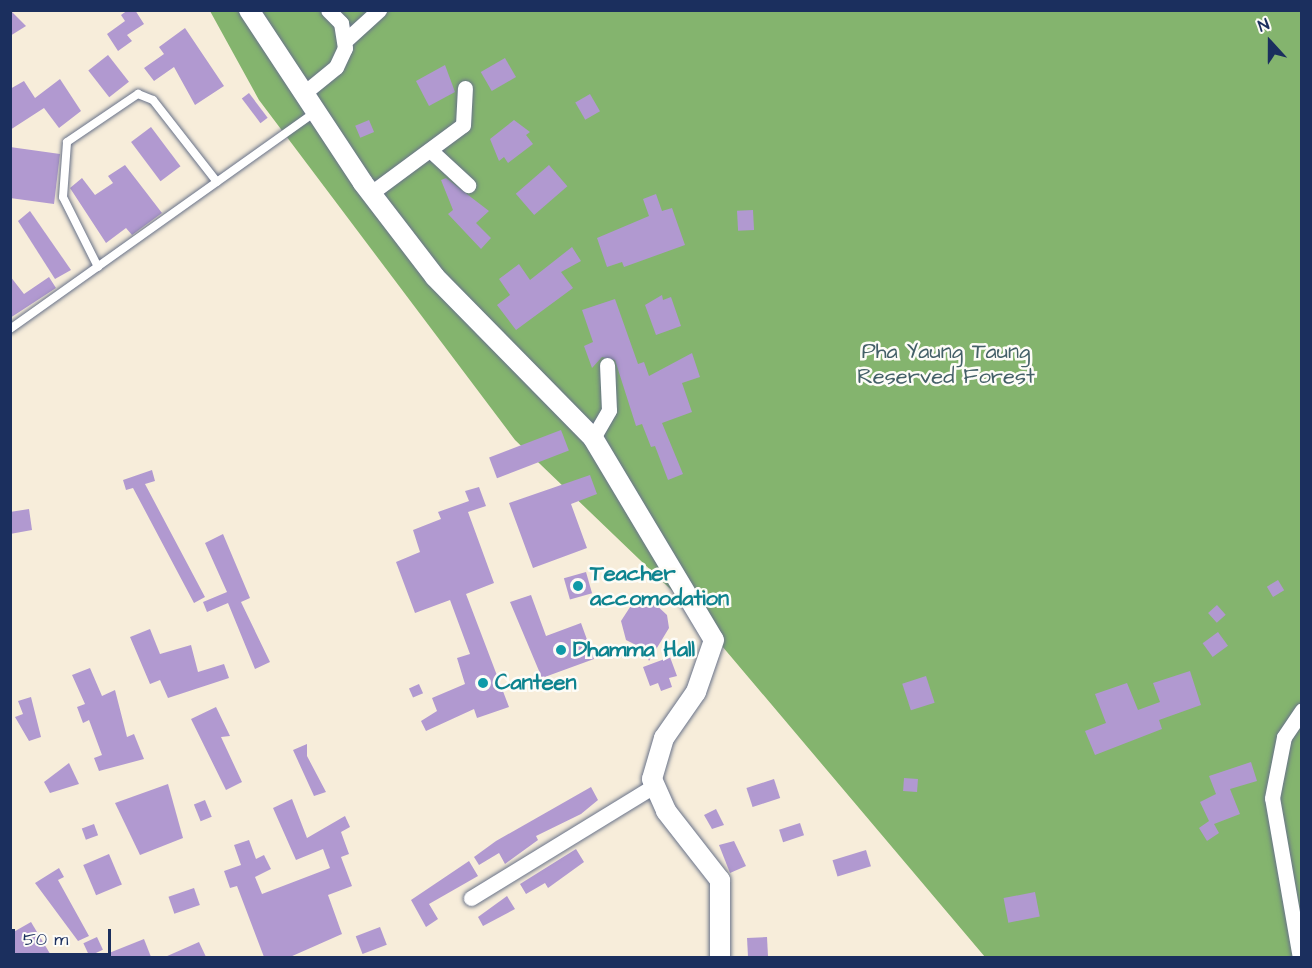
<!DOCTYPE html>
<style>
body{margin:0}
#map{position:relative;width:1312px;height:968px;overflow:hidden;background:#f7edda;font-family:"Architects Daughter",sans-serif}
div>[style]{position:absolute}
.forest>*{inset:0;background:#84b46e}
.building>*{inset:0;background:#b199d0;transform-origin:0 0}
.roads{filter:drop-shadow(0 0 2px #687289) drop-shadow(0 0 2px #687289)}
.service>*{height:8px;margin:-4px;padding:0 4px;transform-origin:4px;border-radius:4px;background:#fff}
.minor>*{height:15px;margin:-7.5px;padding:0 7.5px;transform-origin:7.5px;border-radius:7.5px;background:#fff}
.tertiary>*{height:20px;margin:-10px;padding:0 10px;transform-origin:10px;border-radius:10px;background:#fff}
.dots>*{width:16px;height:16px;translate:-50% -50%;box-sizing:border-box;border:3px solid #fdfcf7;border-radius:50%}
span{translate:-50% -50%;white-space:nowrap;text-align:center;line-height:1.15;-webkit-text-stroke:5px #fdfcf7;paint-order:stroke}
.park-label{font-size:22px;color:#446068}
.culture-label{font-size:22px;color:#0d838f;font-weight:700}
.left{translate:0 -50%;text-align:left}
.frame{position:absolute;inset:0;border:12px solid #1b2f5e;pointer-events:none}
.north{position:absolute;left:1240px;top:12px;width:60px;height:60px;-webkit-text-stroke:4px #fdfcf7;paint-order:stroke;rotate:339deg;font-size:16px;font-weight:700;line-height:24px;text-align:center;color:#1b2f5e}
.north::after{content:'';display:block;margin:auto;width:21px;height:27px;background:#1b2f5e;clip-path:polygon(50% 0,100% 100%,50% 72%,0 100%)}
.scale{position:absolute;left:12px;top:929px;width:99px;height:27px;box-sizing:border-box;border:3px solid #1b2f5e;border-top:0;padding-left:8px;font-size:18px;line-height:21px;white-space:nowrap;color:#1b2f5e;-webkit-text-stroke:4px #fdfcf7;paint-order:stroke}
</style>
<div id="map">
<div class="forest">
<i style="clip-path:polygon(210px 11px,1301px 11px,1301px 957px,985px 957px,689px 607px,515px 440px,259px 100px)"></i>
</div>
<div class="building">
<i style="clip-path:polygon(10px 10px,26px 26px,10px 36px)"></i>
<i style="clip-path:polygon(128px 10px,135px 10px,144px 24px,127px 35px,132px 41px,118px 51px,107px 34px,125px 21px,121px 15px)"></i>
<i style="clip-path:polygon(185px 28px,224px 86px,195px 105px,174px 67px,154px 81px,144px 68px,164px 54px,159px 47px)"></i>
<i style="left:108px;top:55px;width:34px;height:25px;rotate:52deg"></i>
<i style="left:505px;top:58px;width:22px;height:28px;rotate:60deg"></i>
<i style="clip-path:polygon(445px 65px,455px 92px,429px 106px,416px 81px)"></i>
<i style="clip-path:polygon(60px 79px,81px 111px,59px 128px,44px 108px,10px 130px,10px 89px,24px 81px,35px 98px)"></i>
<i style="left:249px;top:93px;width:31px;height:9px;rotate:53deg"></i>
<i style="left:590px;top:94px;width:20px;height:17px;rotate:60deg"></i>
<i style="left:369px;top:120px;width:13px;height:15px;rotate:67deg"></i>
<i style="clip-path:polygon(514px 120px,530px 132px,526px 135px,533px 144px,508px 163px,504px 157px,499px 161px,490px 139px)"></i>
<i style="left:151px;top:127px;width:49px;height:25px;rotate:53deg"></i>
<i style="clip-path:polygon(10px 147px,60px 154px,54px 204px,10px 198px)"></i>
<i style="clip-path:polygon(125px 165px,162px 213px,132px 235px,126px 228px,106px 243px,70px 188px,82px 178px,95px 195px,113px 183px,108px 176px)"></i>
<i style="left:549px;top:165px;width:28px;height:44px;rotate:49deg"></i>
<i style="clip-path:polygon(446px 178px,489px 211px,476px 223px,491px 238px,481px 249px,448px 214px,453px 210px,441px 180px)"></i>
<i style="clip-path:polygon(656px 194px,662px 211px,672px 208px,685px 245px,624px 267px,622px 262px,607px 267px,597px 238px,649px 216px,643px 199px)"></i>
<i style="left:753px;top:210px;width:20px;height:16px;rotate:87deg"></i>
<i style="clip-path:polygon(30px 211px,71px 270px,55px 279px,18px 221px)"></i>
<i style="clip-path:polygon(572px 247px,581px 261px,561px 272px,573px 288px,516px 330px,497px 305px,510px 295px,499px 279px,519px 264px,530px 280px)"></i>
<i style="clip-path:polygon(10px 276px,24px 294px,49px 277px,56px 288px,10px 318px)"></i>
<i style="clip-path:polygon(662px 295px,663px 300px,671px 297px,681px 326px,656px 335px,645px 305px)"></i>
<i style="clip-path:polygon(615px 299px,638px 364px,644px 362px,649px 376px,692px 353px,700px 377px,682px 383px,692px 412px,662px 423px,683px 474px,668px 480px,655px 446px,651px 447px,642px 424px,636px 426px,615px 360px,602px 357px,592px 368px,584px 346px,593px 342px,582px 310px)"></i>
<i style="left:561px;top:430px;width:22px;height:77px;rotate:69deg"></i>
<i style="clip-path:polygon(152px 470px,155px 481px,145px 484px,205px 597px,194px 603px,133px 488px,126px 490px,123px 480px)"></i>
<i style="clip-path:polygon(590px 475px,597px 494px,571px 504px,587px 548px,533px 568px,509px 503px)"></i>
<i style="clip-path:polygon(479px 487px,486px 506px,468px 512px,494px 583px,466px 594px,509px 707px,477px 718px,474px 709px,426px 731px,421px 721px,437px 711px,432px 698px,465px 684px,457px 658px,470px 654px,450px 600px,415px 613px,396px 562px,420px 552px,413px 530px,441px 519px,438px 512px,469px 501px,465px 491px)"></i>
<i style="clip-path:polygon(29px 509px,32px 530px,10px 534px,10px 512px)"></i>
<i style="clip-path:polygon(223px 534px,250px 598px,241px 602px,270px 662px,255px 669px,228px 603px,207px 612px,203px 602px,227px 592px,205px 543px)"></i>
<i style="left:586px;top:572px;width:22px;height:23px;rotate:74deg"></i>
<i style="left:1278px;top:580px;width:12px;height:13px;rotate:59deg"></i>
<i style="clip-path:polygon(531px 595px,546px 636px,581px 623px,594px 659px,542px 678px,510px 602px)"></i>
<i style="clip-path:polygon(652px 601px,667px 615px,669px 628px,649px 661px,644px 649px,626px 640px,621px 621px,632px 604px)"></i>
<i style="left:1217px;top:605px;width:13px;height:12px;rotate:48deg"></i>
<i style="clip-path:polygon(150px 629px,160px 654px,191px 645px,198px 672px,224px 664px,229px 678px,168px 698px,160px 680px,150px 684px,130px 637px)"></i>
<i style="left:1218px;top:632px;width:17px;height:19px;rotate:54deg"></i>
<i style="clip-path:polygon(670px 657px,677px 676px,669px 678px,672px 687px,661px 691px,658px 683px,650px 686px,643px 667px)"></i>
<i style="clip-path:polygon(90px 668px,102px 696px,115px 690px,127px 737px,134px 734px,144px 759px,99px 771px,94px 758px,102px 755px,89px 720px,83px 723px,77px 707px,85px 704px,72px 675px)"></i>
<i style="clip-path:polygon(1190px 671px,1201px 705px,1159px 720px,1162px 729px,1095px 755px,1085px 731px,1106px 723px,1095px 694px,1127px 683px,1138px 710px,1160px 702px,1153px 683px)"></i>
<i style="left:926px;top:676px;width:28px;height:25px;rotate:72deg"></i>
<i style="left:419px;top:684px;width:10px;height:11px;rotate:66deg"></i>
<i style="clip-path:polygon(31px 697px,41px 737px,29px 741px,15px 717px,23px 714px,18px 701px)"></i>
<i style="clip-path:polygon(216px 707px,230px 736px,221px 737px,242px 782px,226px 790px,191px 719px)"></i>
<i style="clip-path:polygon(307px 744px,307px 756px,326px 792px,314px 796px,293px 750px)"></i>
<i style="clip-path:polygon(1251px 762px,1257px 781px,1230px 789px,1240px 814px,1214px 824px,1219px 833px,1207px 841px,1199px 828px,1209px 821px,1200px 802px,1216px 794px,1209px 776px)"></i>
<i style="clip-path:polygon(69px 763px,79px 784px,50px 793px,44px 782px)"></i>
<i style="left:904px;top:778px;width:14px;height:13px;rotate:4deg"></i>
<i style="left:774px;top:779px;width:20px;height:29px;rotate:72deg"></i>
<i style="clip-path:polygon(168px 784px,183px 838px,140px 855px,115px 803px)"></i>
<i style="clip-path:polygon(591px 787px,598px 800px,581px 814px,536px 836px,538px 840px,505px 864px,499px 853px,479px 865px,474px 857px,496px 841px)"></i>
<i style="clip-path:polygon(292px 799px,307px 838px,345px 816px,350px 827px,341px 832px,349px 854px,341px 857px,352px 886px,328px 895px,342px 934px,290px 957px,264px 957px,237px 886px,230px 888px,224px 871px,241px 865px,234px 845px,249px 840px,256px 859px,264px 855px,271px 869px,255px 877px,262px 894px,330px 868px,323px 849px,296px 860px,273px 808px)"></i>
<i style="left:205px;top:800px;width:18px;height:12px;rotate:68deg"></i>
<i style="clip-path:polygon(716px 809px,724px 825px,712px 829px,704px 815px)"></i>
<i style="left:800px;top:823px;width:13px;height:22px;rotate:72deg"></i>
<i style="left:94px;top:824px;width:12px;height:13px;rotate:70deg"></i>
<i style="clip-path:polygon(734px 841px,746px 866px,730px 873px,719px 845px)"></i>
<i style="clip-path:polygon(576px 849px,584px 862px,548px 888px,545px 883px,526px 894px,520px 884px)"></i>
<i style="left:866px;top:850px;width:17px;height:35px;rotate:73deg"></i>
<i style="left:109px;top:854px;width:33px;height:28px;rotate:67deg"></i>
<i style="clip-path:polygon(469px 861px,478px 876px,429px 904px,438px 919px,426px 927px,411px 900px)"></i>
<i style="clip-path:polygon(59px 868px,64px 877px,58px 880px,89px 936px,78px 941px,35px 883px)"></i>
<i style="left:194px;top:888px;width:18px;height:27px;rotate:71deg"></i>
<i style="left:1035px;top:892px;width:25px;height:32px;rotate:79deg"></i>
<i style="clip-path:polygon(507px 896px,515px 909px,483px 926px,478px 917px)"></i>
<i style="clip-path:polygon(31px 922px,52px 957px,10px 957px,10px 934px)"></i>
<i style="left:380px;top:927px;width:19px;height:26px;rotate:69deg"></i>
<i style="left:97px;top:937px;width:14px;height:15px;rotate:65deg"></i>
<i style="left:767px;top:937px;width:20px;height:20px;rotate:87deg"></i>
<i style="clip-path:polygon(144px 939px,151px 957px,99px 957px)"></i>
<i style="clip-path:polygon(199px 942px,206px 957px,165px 957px)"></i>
</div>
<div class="roads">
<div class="service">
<i style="left:98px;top:267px;width:78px;rotate:-116.6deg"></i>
<i style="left:63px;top:197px;width:55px;rotate:-85.8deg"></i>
<i style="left:67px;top:142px;width:86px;rotate:-34.1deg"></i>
<i style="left:138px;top:94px;width:16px;rotate:22deg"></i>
<i style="left:153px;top:100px;width:104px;rotate:52deg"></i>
<i style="left:10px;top:329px;width:374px;rotate:-35.4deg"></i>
</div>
<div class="minor">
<i style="left:346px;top:40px;width:45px;rotate:-42.3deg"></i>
<i style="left:304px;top:93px;width:41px;rotate:-39.1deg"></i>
<i style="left:336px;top:67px;width:21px;rotate:-65deg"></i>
<i style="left:345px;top:48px;width:25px;rotate:-99deg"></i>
<i style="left:341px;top:23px;width:18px;rotate:-135deg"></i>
<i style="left:430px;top:150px;width:52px;rotate:42.6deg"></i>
<i style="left:371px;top:193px;width:114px;rotate:-36.5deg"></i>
<i style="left:463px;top:125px;width:37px;rotate:-87deg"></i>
<i style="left:593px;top:438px;width:32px;rotate:-60deg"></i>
<i style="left:609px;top:410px;width:45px;rotate:-92.5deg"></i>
<i style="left:471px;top:898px;width:212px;rotate:-31.5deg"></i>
<i style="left:1300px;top:958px;width:162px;rotate:-99.9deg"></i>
<i style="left:1272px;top:798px;width:62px;rotate:-78.9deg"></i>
<i style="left:1284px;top:737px;width:32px;rotate:-56deg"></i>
</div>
<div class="tertiary">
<i style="left:249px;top:10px;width:207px;rotate:56.6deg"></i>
<i style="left:363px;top:183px;width:118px;rotate:52.5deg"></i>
<i style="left:435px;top:277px;width:226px;rotate:45.5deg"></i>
<i style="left:593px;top:438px;width:235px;rotate:59.1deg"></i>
<i style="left:714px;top:640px;width:55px;rotate:109.1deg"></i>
<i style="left:696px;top:692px;width:56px;rotate:124.8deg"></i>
<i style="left:664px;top:738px;width:43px;rotate:106.3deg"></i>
<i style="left:652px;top:779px;width:35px;rotate:66deg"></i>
<i style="left:666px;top:811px;width:88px;rotate:52deg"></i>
<i style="left:720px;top:880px;width:78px;rotate:90deg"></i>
</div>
</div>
<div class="dots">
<i style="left:578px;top:586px;background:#0f9aa8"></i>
<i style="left:561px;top:650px;background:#0f9aa8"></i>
<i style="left:483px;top:683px;background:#0f9aa8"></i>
</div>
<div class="park-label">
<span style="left:946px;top:364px">Pha Yaung Taung<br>Reserved Forest</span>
</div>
<div class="culture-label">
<span class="left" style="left:590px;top:586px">Teacher<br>accomodation</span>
<span class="left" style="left:573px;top:650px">Dhamma Hall</span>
<span class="left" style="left:495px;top:683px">Canteen</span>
</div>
<div class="frame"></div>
<div class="north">N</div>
<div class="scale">50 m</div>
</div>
